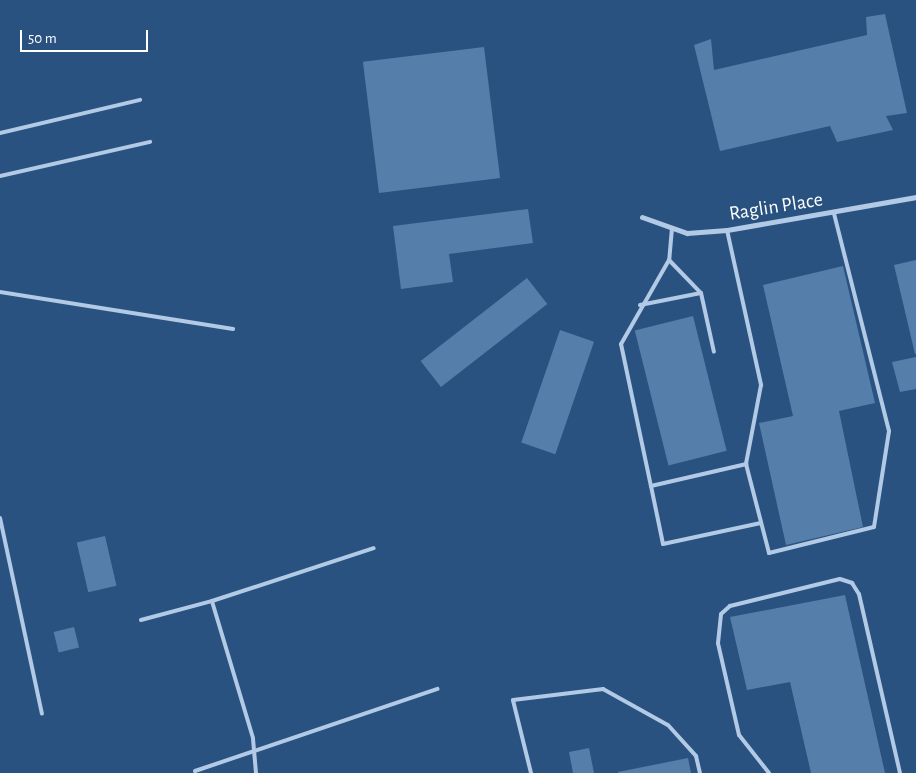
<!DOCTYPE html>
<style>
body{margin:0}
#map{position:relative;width:916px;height:773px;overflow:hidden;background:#295281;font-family:"Alegreya Sans",sans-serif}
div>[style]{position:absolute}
.building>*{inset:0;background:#567eab;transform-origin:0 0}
.service>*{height:4px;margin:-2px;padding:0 2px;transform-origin:2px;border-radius:2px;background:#b2cae6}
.minor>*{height:5px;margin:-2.5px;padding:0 2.5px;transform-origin:2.5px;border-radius:2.5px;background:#b2cae6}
span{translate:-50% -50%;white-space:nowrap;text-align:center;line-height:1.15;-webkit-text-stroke:4px #295281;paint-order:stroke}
.street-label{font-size:20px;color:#fff}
.scale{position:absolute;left:20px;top:30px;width:128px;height:22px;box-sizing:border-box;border:2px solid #fff;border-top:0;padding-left:6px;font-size:15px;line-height:18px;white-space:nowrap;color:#fff;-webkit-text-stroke:4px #295281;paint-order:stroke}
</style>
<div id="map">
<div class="building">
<i style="clip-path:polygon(885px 14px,907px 113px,886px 116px,893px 130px,837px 142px,830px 126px,720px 151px,694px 45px,711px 39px,714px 70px,867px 35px,866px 17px)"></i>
<i style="left:484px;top:47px;width:132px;height:122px;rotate:83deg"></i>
<i style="clip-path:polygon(528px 209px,533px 243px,449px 254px,453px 282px,401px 289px,393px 226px)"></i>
<i style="clip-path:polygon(916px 260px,916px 354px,915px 354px,894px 265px)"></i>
<i style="clip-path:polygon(843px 266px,875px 403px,839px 411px,863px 527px,786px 545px,759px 423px,793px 416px,763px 285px)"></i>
<i style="left:527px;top:278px;width:33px;height:135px;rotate:52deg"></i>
<i style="left:693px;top:316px;width:139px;height:60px;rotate:76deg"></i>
<i style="left:560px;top:330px;width:36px;height:119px;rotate:19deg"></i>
<i style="clip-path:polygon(916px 357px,916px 389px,900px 392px,892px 362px)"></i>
<i style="left:105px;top:536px;width:51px;height:29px;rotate:77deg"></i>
<i style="clip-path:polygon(845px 595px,885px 773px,811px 773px,790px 682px,747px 690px,730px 617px)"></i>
<i style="left:74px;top:627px;width:21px;height:21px;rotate:76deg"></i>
<i style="clip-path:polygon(589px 748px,594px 773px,573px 773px,569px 752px)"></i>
<i style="clip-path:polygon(688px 758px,691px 773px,618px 773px,618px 772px)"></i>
</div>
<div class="service">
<i style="left:0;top:133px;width:144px;rotate:-13.3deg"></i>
<i style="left:0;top:176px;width:154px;rotate:-12.8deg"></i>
<i style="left:672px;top:228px;width:32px;rotate:95deg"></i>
<i style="left:669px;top:260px;width:97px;rotate:119.7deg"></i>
<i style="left:621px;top:344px;width:145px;rotate:78.1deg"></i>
<i style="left:651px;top:486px;width:98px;rotate:-13deg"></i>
<i style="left:727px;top:230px;width:159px;rotate:77.6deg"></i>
<i style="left:761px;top:385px;width:80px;rotate:100.8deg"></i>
<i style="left:746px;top:464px;width:92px;rotate:75.5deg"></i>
<i style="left:769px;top:553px;width:108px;rotate:-13.9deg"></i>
<i style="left:874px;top:527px;width:97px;rotate:-81.1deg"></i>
<i style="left:889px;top:431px;width:224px;rotate:-104.2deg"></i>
<i style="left:669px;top:260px;width:46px;rotate:45.9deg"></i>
<i style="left:701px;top:293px;width:60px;rotate:77.6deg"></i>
<i style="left:0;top:292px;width:236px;rotate:9deg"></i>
<i style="left:640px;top:305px;width:62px;rotate:-11.1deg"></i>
<i style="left:651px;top:486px;width:59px;rotate:78.3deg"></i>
<i style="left:663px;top:544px;width:100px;rotate:-12.1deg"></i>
<i style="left:0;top:518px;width:200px;rotate:77.9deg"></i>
<i style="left:141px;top:620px;width:73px;rotate:-15deg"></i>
<i style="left:195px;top:771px;width:256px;rotate:-18.7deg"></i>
<i style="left:256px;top:773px;width:35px;rotate:-95deg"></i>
<i style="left:253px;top:738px;width:143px;rotate:-106.7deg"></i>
<i style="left:212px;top:601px;width:170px;rotate:-18.1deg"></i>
<i style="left:531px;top:773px;width:75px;rotate:-103.9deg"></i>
<i style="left:513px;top:700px;width:91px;rotate:-7deg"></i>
<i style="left:603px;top:689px;width:74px;rotate:29deg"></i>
<i style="left:668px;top:725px;width:42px;rotate:47.9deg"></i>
<i style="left:696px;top:756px;width:17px;rotate:77deg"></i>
<i style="left:769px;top:773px;width:48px;rotate:-128.3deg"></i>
<i style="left:739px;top:735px;width:94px;rotate:-102.9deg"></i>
<i style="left:718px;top:643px;width:29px;rotate:-84deg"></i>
<i style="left:721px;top:614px;width:12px;rotate:-42deg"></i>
<i style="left:730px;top:606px;width:113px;rotate:-13.8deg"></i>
<i style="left:840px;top:579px;width:13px;rotate:18deg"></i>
<i style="left:852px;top:583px;width:13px;rotate:58deg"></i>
<i style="left:859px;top:594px;width:184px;rotate:77.1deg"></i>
</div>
<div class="minor">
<i style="left:642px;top:217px;width:48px;rotate:19.6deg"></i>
<i style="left:687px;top:233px;width:40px;rotate:-4.3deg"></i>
<i style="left:727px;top:230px;width:192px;rotate:-9.9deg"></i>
</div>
<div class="street-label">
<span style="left:776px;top:207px;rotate:-9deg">Raglin Place</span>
</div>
<div class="scale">50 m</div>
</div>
